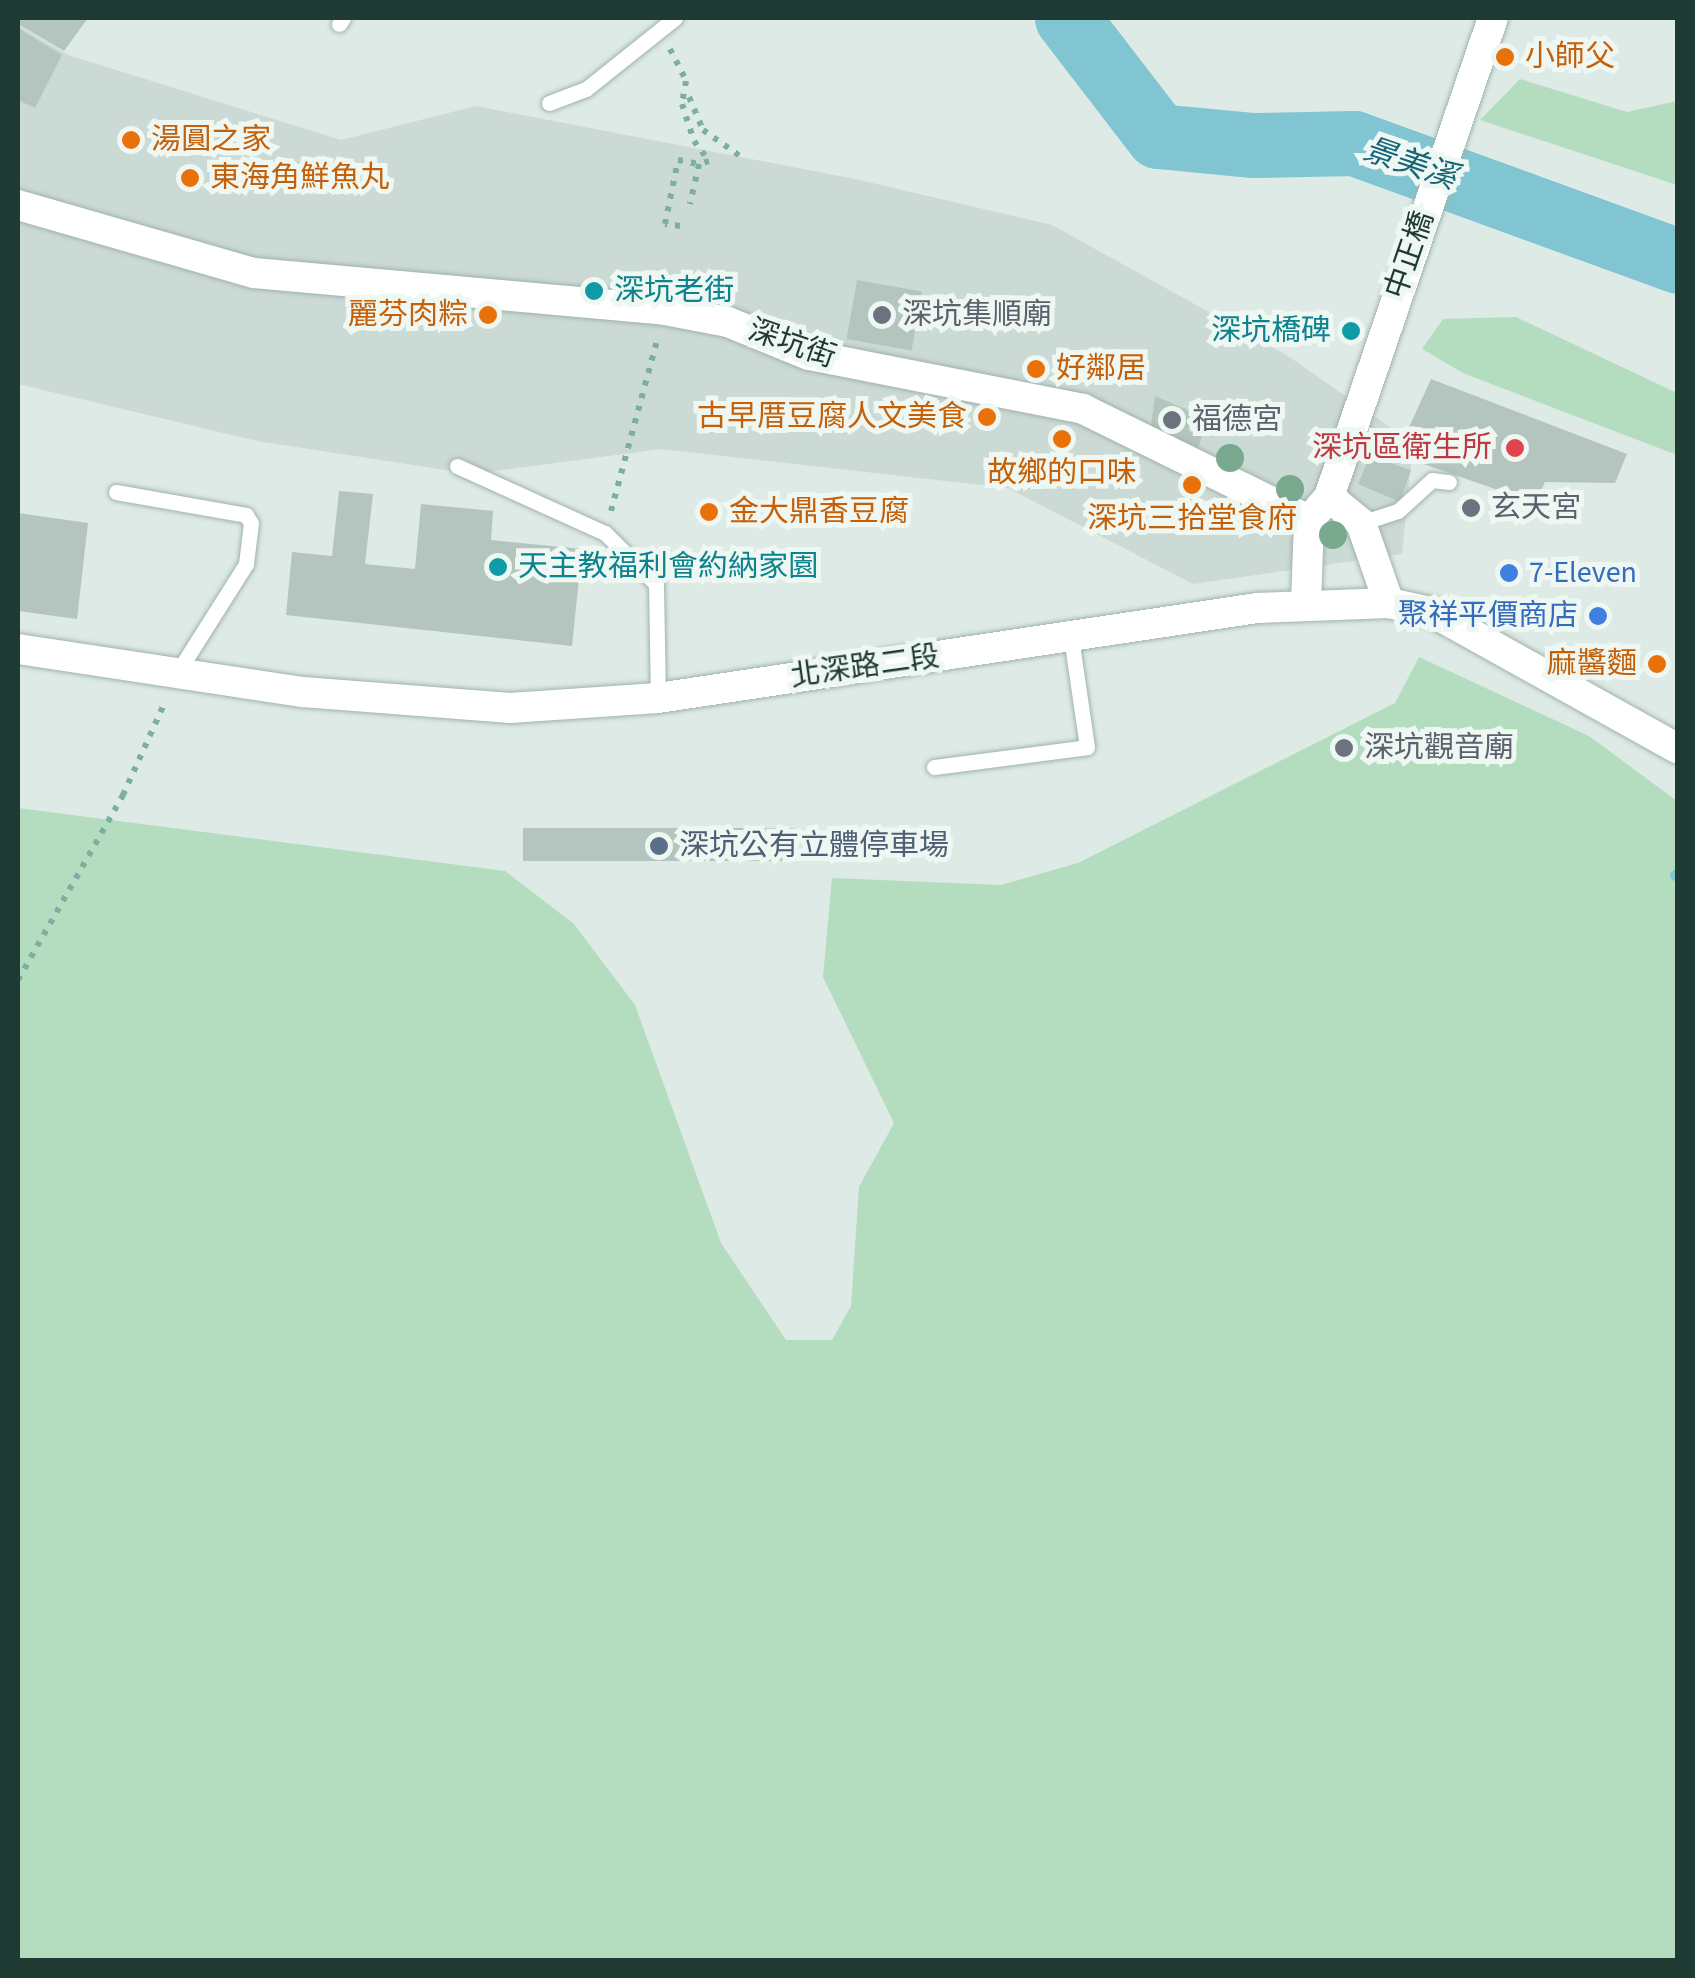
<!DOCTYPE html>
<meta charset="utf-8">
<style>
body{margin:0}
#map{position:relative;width:1695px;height:1978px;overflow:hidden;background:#ddeae5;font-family:"Source Sans 3","Noto Sans TC",sans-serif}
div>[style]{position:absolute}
.built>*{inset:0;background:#cbdad4}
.green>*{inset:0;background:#b4ddc0}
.stream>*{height:11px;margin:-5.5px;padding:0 5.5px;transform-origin:5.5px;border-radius:5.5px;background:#81c5d3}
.river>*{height:65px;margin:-32.5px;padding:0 32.5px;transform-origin:32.5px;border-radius:32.5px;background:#81c5d3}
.building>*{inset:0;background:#b3c5be;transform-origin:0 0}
.path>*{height:6px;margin-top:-3px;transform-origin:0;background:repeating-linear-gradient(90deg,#7cafa0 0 5px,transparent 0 13px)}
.roads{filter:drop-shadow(0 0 2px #a0b2ac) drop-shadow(0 0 2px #a0b2ac)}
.service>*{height:15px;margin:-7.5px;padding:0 7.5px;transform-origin:7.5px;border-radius:7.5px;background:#fff}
.minor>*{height:30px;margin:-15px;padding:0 15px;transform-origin:15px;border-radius:15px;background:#fff}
.secondary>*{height:30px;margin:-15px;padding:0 15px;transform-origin:15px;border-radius:15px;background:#fff}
.trees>*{width:28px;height:28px;margin:-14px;border-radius:50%;background:#79a98e}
.dots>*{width:28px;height:28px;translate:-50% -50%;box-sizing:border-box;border:5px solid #eef7f2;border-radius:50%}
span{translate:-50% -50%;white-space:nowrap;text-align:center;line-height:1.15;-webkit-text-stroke:10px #eef7f2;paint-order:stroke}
.food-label{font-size:30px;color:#c56008}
.left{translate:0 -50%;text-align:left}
.right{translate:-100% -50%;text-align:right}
.street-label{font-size:30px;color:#1e3a33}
.culture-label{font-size:30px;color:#0d838f}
.worship-label{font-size:30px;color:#5b616d}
.health-label{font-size:30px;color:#be3a42}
.shop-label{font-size:30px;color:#366cbe}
.service-label{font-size:30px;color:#4e5e75}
.water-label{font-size:32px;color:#166678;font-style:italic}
.frame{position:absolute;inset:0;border:20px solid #1e3a33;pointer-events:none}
</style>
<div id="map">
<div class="built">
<i style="clip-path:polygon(18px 25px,68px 55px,341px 140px,476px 106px,855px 179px,1052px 225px,1288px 356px,1413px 443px,1402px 554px,1193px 584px,1008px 488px,661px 449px,472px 474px,257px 441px,18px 384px)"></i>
</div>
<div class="green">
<i style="clip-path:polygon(1520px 79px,1627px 112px,1677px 101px,1677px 185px,1480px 120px)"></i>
<i style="clip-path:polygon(1516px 317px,1677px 393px,1677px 455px,1465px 374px,1422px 349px,1443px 319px)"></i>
<i style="clip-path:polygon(1419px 657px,1589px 736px,1677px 801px,1677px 1960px,18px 1960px,18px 808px,505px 871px,574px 924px,635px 1005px,721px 1243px,786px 1340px,832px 1340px,851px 1306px,859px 1187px,894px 1123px,823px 977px,832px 878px,1001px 885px,1078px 863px,1395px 703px)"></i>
</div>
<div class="stream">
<i style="left:1675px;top:875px;width:4px;rotate:-34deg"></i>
</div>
<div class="river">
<i style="left:1067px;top:18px;width:149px;rotate:52.4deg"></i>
<i style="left:1158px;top:136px;width:96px;rotate:5.4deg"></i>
<i style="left:1254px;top:145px;width:100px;rotate:-1.1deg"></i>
<i style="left:1354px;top:143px;width:345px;rotate:20deg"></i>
</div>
<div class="building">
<i style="clip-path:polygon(18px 18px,88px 18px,64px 51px,18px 24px)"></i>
<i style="clip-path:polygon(18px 28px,62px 55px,35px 108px,18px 100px)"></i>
<i style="left:857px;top:280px;width:66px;height:60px;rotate:10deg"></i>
<i style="clip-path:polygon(1431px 379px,1627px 454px,1615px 483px,1545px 482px,1535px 503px,1415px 461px,1423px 441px,1406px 434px)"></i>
<i style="clip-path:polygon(1155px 396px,1195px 413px,1188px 430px,1202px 436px,1198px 448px,1151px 426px)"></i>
<i style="clip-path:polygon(1370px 456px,1411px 470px,1400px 502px,1358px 484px)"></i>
<i style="clip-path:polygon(339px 491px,373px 494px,365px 564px,415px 569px,421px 504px,493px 511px,491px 540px,582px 549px,572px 646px,286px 615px,292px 552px,332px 556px)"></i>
<i style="clip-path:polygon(18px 513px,88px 523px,77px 619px,18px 611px)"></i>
<i style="left:523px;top:828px;width:272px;height:33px"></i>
</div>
<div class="path">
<i style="left:670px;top:49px;width:36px;rotate:63deg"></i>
<i style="left:686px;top:81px;width:23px;rotate:100deg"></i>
<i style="left:682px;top:104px;width:39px;rotate:72deg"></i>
<i style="left:694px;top:141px;width:25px;rotate:53deg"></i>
<i style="left:709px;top:161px;width:10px;rotate:163deg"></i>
<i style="left:699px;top:164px;width:41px;rotate:102.7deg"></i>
<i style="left:689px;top:97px;width:36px;rotate:67deg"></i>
<i style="left:703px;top:130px;width:45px;rotate:35.1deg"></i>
<i style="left:680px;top:226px;width:15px;rotate:-172deg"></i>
<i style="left:665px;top:224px;width:65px;rotate:-78.5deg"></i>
<i style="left:678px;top:160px;width:21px;rotate:11deg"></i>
<i style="left:611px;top:511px;width:177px;rotate:-74.9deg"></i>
<i style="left:18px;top:980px;width:213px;rotate:-60.4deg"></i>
<i style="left:123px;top:795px;width:102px;rotate:-65.7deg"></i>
</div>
<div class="roads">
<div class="service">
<i style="left:339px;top:24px;width:7px;rotate:-56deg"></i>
<i style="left:549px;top:103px;width:40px;rotate:-21deg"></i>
<i style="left:586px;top:89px;width:114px;rotate:-38.6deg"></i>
<i style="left:457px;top:466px;width:162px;rotate:24.4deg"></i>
<i style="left:605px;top:533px;width:72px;rotate:45deg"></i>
<i style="left:656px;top:584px;width:114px;rotate:89deg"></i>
<i style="left:116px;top:492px;width:132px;rotate:10deg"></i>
<i style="left:246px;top:515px;width:9px;rotate:58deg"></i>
<i style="left:251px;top:523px;width:41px;rotate:97deg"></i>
<i style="left:246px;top:564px;width:129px;rotate:122.3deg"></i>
<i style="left:1361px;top:523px;width:39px;rotate:-18deg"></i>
<i style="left:1398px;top:511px;width:46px;rotate:-42.4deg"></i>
<i style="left:1432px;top:480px;width:17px;rotate:7deg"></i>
<i style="left:934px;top:767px;width:154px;rotate:-7.4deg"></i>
<i style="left:1087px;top:747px;width:111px;rotate:-98.3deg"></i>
</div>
<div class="minor">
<i style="left:18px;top:205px;width:246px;rotate:16.1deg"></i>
<i style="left:254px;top:273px;width:413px;rotate:5.1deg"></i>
<i style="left:665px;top:310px;width:64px;rotate:10.8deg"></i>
<i style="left:728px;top:322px;width:87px;rotate:22.2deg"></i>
<i style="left:809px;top:355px;width:279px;rotate:11.1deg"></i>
<i style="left:1083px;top:409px;width:252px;rotate:26.2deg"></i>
<i style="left:1329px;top:497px;width:506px;rotate:-71.1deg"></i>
<i style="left:1306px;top:603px;width:83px;rotate:-87.9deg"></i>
<i style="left:1309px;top:520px;width:30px;rotate:-49deg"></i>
<i style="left:1329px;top:497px;width:41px;rotate:39.1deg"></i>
<i style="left:1361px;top:523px;width:85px;rotate:70.7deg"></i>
</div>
<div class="secondary">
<i style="left:18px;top:649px;width:288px;rotate:8.6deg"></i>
<i style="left:303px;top:692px;width:208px;rotate:4.4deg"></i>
<i style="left:510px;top:708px;width:148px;rotate:-3.9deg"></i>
<i style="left:658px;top:698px;width:606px;rotate:-8.54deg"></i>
<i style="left:1257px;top:608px;width:132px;rotate:-2.2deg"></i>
<i style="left:1389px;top:603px;width:46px;rotate:12.5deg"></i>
<i style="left:1434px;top:613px;width:279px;rotate:29.1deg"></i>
</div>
</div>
<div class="trees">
<i style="left:1230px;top:458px"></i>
<i style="left:1290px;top:489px"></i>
<i style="left:1333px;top:535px"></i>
</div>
<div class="dots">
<i style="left:1505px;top:57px;background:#e8710a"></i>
<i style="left:131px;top:140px;background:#e8710a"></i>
<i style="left:190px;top:178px;background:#e8710a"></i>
<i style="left:594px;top:291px;background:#0f9aa8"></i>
<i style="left:488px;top:315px;background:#e8710a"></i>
<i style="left:882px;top:315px;background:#6b7280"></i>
<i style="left:1351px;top:331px;background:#0f9aa8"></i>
<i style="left:1036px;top:369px;background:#e8710a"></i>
<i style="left:987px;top:417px;background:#e8710a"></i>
<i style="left:1172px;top:420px;background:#6b7280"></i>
<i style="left:1062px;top:439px;background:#e8710a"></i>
<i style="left:1515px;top:448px;background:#e0444e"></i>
<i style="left:1192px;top:485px;background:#e8710a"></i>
<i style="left:1471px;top:508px;background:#6b7280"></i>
<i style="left:709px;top:512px;background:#e8710a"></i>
<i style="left:498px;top:567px;background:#0f9aa8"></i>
<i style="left:1509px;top:573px;background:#3f7fe0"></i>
<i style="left:1598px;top:616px;background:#3f7fe0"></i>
<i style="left:1657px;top:664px;background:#e8710a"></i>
<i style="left:1344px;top:748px;background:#6b7280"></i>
<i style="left:659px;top:846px;background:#5c6f8a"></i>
</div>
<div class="food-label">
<span class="left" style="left:1525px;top:57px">小師父</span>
<span class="left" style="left:151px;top:140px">湯圓之家</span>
<span class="left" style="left:210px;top:178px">東海角鮮魚丸</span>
<span class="right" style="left:468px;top:315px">麗芬肉粽</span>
<span class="left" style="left:1056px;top:369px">好鄰居</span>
<span class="right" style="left:967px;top:417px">古早厝豆腐人文美食</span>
<span style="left:1062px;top:473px">故鄉的口味</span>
<span class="left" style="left:729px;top:512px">金大鼎香豆腐</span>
<span style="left:1192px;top:519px">深坑三拾堂食府</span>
<span class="right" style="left:1637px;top:664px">麻醬麵</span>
</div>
<div class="street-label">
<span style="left:1410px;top:255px;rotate:-71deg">中正橋</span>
<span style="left:792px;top:344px;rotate:19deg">深坑街</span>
<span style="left:865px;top:667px;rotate:-8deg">北深路二段</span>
</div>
<div class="culture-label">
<span class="left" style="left:614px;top:291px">深坑老街</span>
<span class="right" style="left:1331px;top:331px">深坑橋碑</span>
<span class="left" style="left:518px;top:567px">天主教福利會約納家園</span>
</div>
<div class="worship-label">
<span class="left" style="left:902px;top:315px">深坑集順廟</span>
<span class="left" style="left:1192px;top:420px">福德宮</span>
<span class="left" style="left:1491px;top:508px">玄天宮</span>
<span class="left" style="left:1364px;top:748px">深坑觀音廟</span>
</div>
<div class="health-label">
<span class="right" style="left:1492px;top:448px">深坑區衛生所</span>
</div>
<div class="shop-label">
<span class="left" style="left:1529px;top:573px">7-Eleven</span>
<span class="right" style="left:1578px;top:616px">聚祥平價商店</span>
</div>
<div class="service-label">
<span class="left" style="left:679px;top:846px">深坑公有立體停車場</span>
</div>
<div class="water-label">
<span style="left:1410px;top:164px;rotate:19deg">景美溪</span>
</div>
<div class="frame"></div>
</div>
